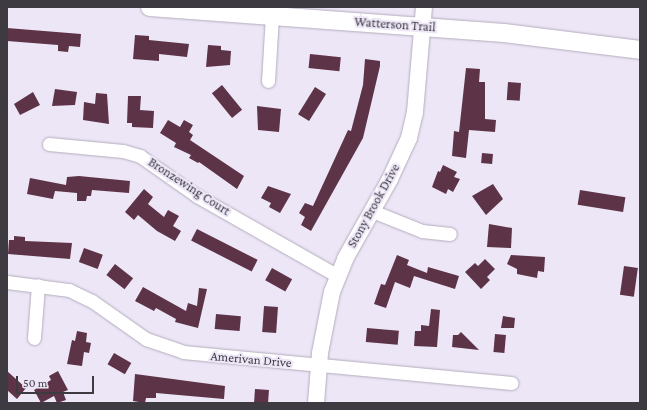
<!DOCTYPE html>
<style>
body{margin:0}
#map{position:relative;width:647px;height:410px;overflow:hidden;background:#ede6f7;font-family:"Crimson Pro",serif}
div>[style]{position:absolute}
.building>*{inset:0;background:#5d3347;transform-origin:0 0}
.roads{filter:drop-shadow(0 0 1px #b3acbc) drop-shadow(0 0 1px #b3acbc)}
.minor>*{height:13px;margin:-6.5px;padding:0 6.5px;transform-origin:6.5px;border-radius:6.5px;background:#fff}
.tertiary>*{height:16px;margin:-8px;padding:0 8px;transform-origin:8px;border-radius:8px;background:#fff}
.secondary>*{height:18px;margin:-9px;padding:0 9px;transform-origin:9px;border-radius:9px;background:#fff}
span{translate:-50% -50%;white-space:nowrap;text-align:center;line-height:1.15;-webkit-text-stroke:4px #ede6f7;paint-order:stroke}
.street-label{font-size:13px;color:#3d3a41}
.frame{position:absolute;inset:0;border:8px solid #3d3a41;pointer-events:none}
.scale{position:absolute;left:16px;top:376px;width:78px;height:18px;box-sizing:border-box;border:2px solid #3d3a41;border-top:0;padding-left:5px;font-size:12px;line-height:14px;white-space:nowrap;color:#3d3a41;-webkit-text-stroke:3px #ede6f7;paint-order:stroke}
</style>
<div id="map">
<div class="building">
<i style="clip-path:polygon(7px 28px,81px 34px,80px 47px,69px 46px,68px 52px,58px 51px,58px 45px,7px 41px)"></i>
<i style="clip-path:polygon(135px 35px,149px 36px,149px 40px,189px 44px,187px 57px,159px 54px,159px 61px,133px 59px)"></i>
<i style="clip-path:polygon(208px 45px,221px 46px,221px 50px,231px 51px,230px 65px,206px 67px)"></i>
<i style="left:310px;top:54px;width:31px;height:14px;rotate:6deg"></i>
<i style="clip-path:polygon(365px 59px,380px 61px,380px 66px,363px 138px,311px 231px,301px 225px,305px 217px,299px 213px,305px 203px,313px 206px,348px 130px,351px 131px,363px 85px)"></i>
<i style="clip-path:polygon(466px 68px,480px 69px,479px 82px,485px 82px,485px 119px,496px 120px,495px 132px,469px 130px,466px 158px,452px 156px,454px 131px,459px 132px)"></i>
<i style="left:508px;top:82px;width:13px;height:18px;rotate:4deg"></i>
<i style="left:222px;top:85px;width:32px;height:13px;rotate:51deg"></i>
<i style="left:315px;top:87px;width:13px;height:32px;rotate:32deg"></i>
<i style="clip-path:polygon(55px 89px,77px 92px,75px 105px,52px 106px)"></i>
<i style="clip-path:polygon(33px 92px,40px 105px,20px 115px,14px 104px)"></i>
<i style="clip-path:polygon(96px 93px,107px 94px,109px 124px,83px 120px,84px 102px,95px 104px)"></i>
<i style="clip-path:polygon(128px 96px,141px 96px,140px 110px,154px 111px,153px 128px,132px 127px,132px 123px,127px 123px)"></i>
<i style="clip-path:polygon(257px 106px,281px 109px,279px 132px,258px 130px)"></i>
<i style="clip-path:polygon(168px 120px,180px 127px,184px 120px,193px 125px,189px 132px,193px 135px,190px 140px,244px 176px,237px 189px,199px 162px,198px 163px,189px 158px,191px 155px,174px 147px,176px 143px,160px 133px)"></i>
<i style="left:482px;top:153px;width:11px;height:10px;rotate:5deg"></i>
<i style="clip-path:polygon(443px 165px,457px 172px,454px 177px,460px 179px,453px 192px,448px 189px,446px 194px,432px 187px,438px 171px,440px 172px)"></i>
<i style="clip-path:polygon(79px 176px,130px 181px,129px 193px,92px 190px,91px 196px,87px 196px,86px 201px,77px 201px,77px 193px,55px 191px,53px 199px,27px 194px,30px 178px,66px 185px,67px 177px)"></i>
<i style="clip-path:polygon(493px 184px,503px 199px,486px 215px,472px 196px)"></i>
<i style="clip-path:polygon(268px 186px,291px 194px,280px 213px,269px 207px,271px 203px,261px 198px)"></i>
<i style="clip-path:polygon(144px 189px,153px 197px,148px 204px,164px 217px,168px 210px,179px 216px,173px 226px,181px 231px,175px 241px,157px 231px,138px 215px,134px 220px,125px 212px)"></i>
<i style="left:580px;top:190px;width:46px;height:15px;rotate:9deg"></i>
<i style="clip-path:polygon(489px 224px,512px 228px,511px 248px,487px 247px)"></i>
<i style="left:197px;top:229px;width:68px;height:13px;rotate:27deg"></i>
<i style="clip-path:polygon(14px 236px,25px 237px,25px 241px,72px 243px,70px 259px,8px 254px,9px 240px,14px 240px)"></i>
<i style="left:84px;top:248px;width:20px;height:15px;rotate:20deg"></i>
<i style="clip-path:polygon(397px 255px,409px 260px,407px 265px,427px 273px,428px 267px,459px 276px,455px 289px,414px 276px,410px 288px,395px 282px,386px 308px,374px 304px,381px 284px,385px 285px)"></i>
<i style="clip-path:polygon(511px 255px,545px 257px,544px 272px,538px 271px,537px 278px,517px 274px,517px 269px,507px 264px)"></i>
<i style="clip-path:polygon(485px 259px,495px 269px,487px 277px,490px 280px,481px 289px,465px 272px,475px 263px,478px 266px)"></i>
<i style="left:115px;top:264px;width:23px;height:14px;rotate:38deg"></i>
<i style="left:624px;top:266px;width:14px;height:29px;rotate:8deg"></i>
<i style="left:272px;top:268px;width:23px;height:14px;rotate:29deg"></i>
<i style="clip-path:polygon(143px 287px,186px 311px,188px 303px,197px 306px,199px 288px,207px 289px,198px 328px,175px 322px,176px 319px,156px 308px,154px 311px,135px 301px)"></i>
<i style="left:264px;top:306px;width:14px;height:26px;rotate:4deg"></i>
<i style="clip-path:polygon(431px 309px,440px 310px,437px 347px,414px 346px,415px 331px,421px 331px,421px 325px,429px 326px)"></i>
<i style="left:216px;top:314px;width:25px;height:15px;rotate:5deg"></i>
<i style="clip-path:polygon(503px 316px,515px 318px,514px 328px,501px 328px)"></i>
<i style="left:367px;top:328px;width:32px;height:14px;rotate:5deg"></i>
<i style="clip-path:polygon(77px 331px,87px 333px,86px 342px,91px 343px,89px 353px,84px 352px,82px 366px,67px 364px,72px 340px,75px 341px)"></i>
<i style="clip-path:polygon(461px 332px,479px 350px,452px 347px,453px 335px,458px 335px)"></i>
<i style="left:495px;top:334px;width:11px;height:18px;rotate:5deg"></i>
<i style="left:114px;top:353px;width:20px;height:13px;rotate:30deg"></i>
<i style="clip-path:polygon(7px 371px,26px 388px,17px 399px,7px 390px)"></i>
<i style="clip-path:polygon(58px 371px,68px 390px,63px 392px,66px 400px,57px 403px,54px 396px,41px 403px,34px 390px,51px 380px,49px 376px)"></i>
<i style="clip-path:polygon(135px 374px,225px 386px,224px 399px,156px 393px,156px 398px,146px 398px,145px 403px,133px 401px)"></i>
<i style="left:255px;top:389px;width:14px;height:14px;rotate:4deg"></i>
</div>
<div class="roads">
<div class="minor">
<i style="left:268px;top:81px;width:65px;rotate:-86.5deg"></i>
<i style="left:49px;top:144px;width:74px;rotate:5.4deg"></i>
<i style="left:123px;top:151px;width:18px;rotate:16deg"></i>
<i style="left:140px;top:156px;width:70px;rotate:35.1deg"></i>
<i style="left:197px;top:196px;width:162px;rotate:29.6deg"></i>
<i style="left:372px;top:211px;width:54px;rotate:21.8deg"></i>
<i style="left:422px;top:231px;width:28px;rotate:6deg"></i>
<i style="left:7px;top:282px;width:63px;rotate:7.4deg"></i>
<i style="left:69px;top:290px;width:25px;rotate:26deg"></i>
<i style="left:92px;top:301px;width:66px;rotate:35.1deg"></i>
<i style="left:146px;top:339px;width:39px;rotate:19deg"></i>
<i style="left:183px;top:352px;width:330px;rotate:5.4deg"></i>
<i style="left:34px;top:338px;width:53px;rotate:-85.7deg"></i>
</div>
<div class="tertiary">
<i style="left:316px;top:403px;width:50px;rotate:-85.4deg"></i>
<i style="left:320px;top:353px;width:62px;rotate:-78.9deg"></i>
<i style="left:332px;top:292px;width:35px;rotate:-68deg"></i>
<i style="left:345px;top:259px;width:92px;rotate:-60.6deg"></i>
<i style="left:390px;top:179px;width:45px;rotate:-65.1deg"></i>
<i style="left:409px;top:138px;width:27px;rotate:-77deg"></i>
<i style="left:415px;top:112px;width:105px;rotate:-85.1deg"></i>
</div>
<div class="secondary">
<i style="left:150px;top:7px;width:355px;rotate:4.2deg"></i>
<i style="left:504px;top:33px;width:137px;rotate:7.1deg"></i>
</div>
</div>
<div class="street-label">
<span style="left:395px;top:25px;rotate:4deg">Watterson Trail</span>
<span style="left:189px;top:187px;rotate:33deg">Bronzewing Court</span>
<span style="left:374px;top:206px;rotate:-61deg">Stony Brook Drive</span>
<span style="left:251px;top:360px;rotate:5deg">Amerivan Drive</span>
</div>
<div class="frame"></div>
<div class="scale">50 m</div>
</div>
